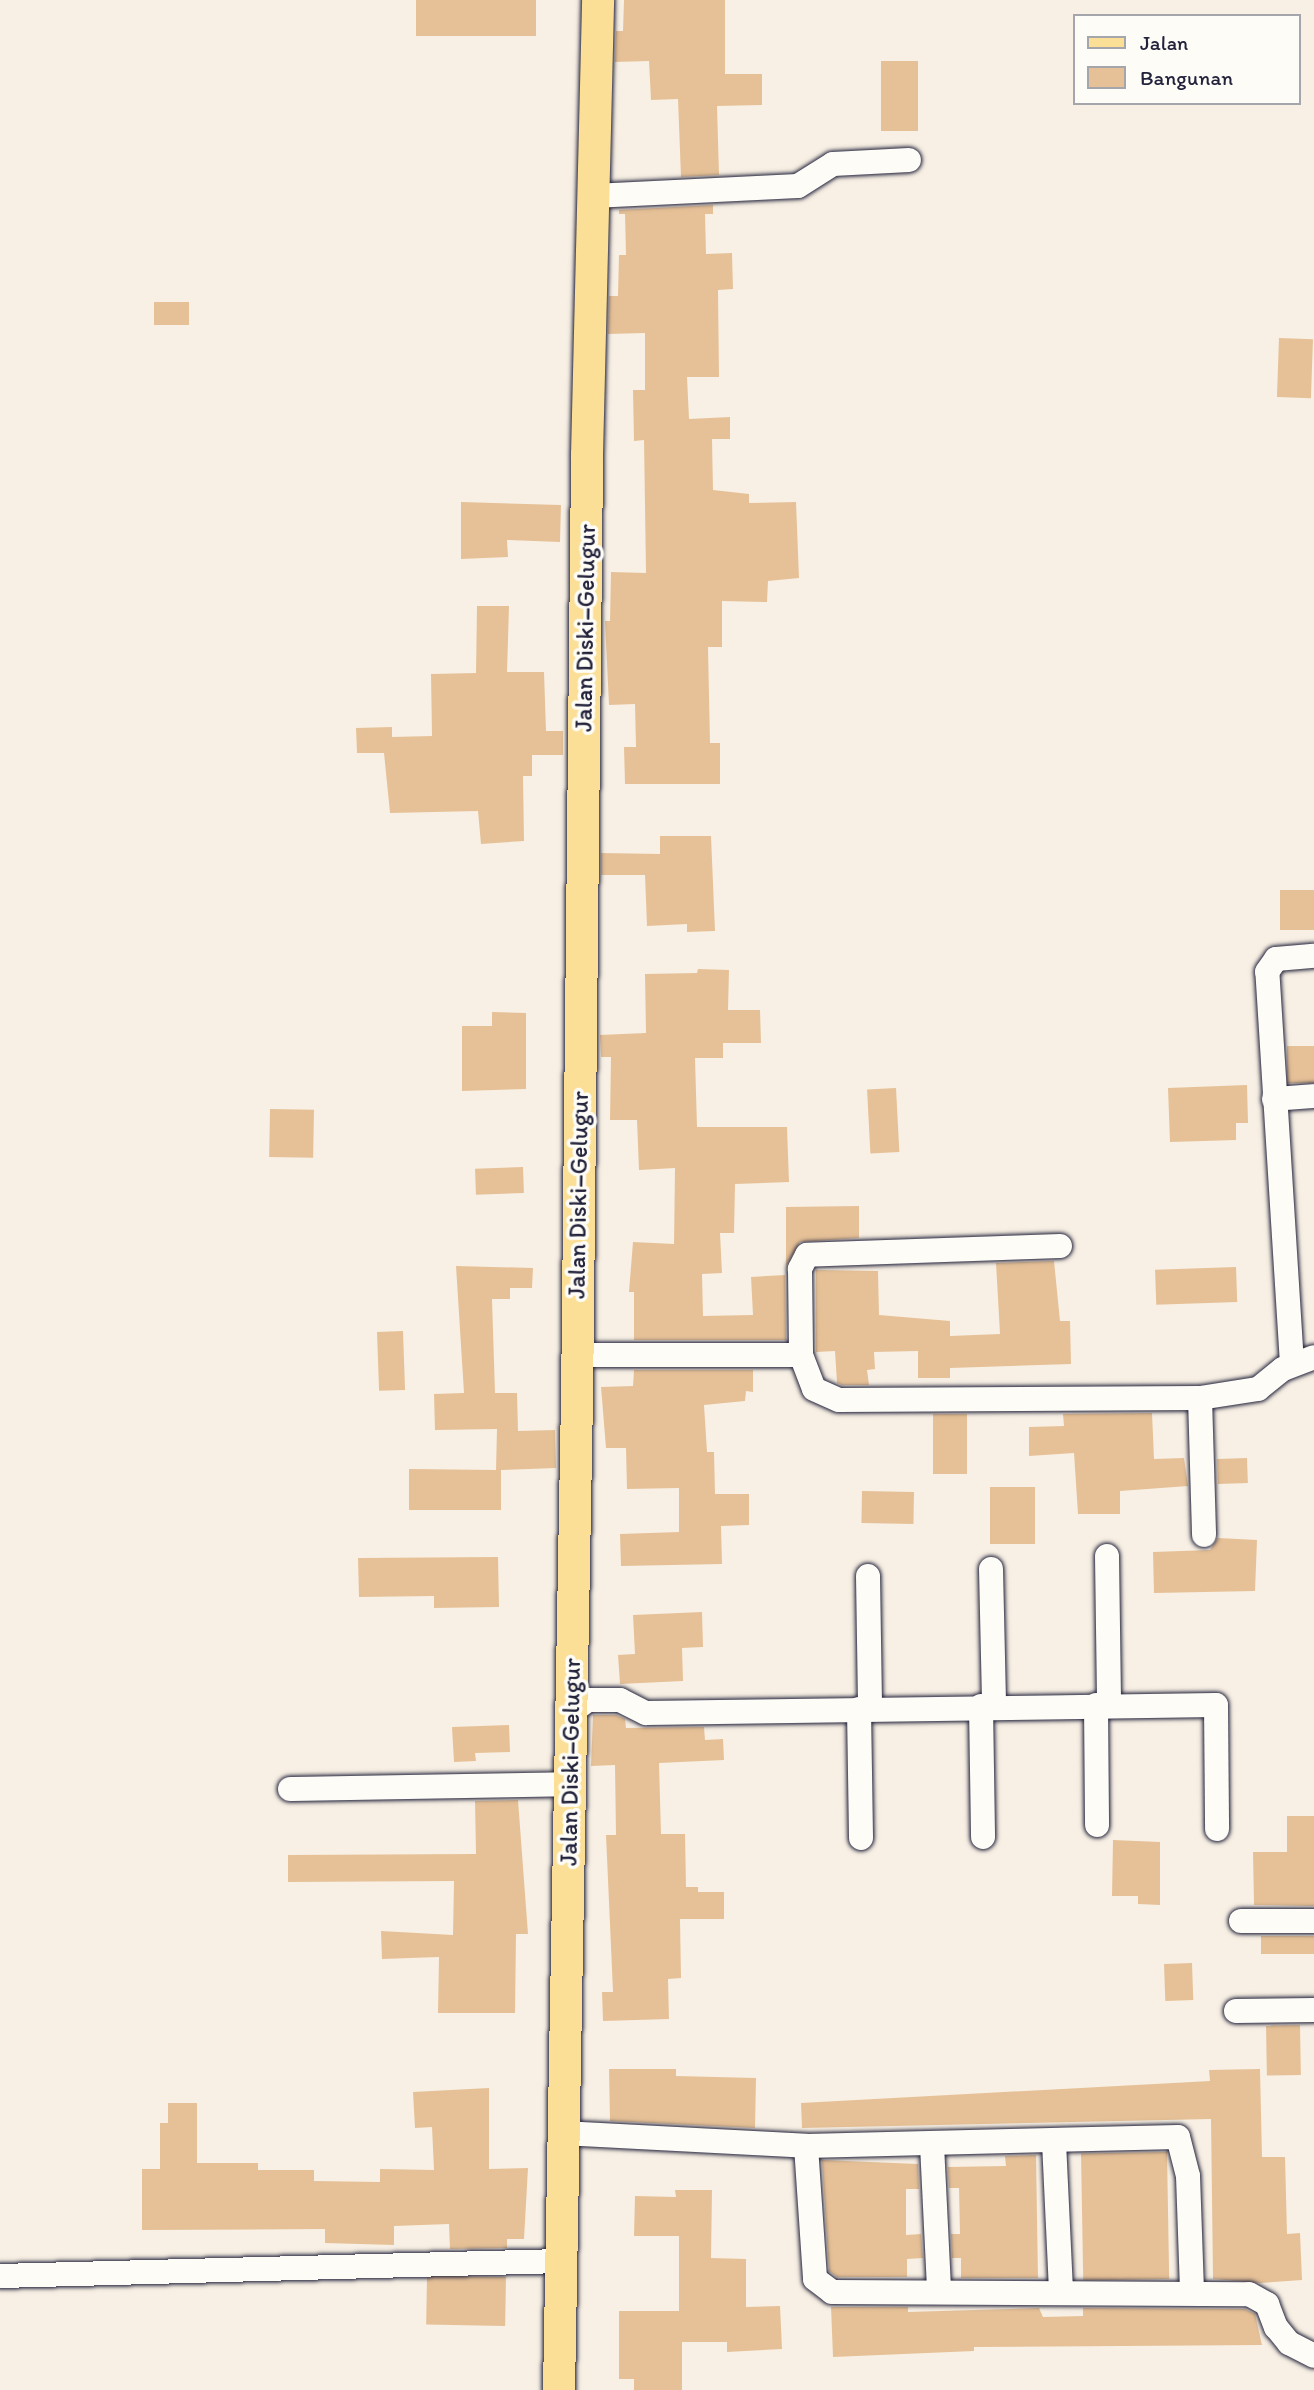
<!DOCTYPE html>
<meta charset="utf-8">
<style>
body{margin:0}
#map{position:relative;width:1314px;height:2390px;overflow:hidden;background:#f8f0e4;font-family:Itim,sans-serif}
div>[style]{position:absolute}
.building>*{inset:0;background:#e6c197;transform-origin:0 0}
.roads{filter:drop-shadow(0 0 2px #22223b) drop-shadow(0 0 2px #22223b)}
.minor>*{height:24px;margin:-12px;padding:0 12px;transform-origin:12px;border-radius:12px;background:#fdfcf7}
.major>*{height:32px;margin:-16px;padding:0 16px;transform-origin:16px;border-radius:16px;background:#fbdf96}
span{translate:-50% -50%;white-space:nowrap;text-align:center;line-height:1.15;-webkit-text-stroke:7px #fdfcf7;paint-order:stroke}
.street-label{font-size:24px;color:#22223b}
.legend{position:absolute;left:1073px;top:14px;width:228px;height:91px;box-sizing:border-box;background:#fdfcf7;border:2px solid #a5a5ac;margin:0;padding:9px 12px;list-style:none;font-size:21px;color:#22223b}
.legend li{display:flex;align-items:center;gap:14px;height:35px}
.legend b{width:35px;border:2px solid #a5a5ac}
</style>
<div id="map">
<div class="building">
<i style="left:416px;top:0;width:120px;height:36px"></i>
<i style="clip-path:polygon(624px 0,725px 0,725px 74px,762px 74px,762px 105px,717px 106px,719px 175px,681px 177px,678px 99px,651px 100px,649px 61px,615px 62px,616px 31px,623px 31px)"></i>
<i style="left:881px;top:61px;width:37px;height:70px"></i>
<i style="clip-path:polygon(713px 205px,713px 214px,705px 214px,706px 254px,732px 253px,733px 289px,718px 290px,719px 377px,687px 377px,689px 419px,730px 417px,730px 439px,712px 439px,713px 490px,749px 494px,749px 503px,796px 502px,799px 578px,768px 581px,767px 602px,722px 601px,722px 647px,708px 647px,710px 743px,720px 743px,720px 784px,625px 784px,624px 747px,636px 747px,635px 704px,609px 705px,605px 621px,610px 621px,611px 572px,646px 573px,644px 440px,634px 441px,633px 390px,645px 390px,645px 333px,608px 334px,609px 296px,618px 296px,619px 255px,626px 255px,625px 214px,619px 214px,619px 210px)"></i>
<i style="left:154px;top:302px;width:35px;height:23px"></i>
<i style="left:1279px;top:338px;width:34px;height:59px;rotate:2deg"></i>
<i style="clip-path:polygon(461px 502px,561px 505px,560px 542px,507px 540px,508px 557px,461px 559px)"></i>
<i style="clip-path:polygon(477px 606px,509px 606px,507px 672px,544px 672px,546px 731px,563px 731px,563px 755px,532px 755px,532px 776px,523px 776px,524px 841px,481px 844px,478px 811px,390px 813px,384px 753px,357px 753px,356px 728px,392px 727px,392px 737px,432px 736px,431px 674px,476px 673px)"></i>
<i style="clip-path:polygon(660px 836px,711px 836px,715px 931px,687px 932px,687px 924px,647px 926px,645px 875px,601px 875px,601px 853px,660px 854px)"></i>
<i style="left:1314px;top:890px;width:40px;height:34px;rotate:90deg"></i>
<i style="clip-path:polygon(698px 969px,729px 970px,728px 1010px,760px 1010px,761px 1043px,723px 1043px,723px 1058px,695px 1058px,697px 1127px,787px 1127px,789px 1182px,735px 1184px,734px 1233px,720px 1233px,722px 1273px,702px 1274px,703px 1316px,753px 1315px,751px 1277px,785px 1275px,786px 1340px,634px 1340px,634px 1292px,629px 1292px,633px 1242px,674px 1244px,675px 1168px,639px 1170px,637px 1120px,610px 1120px,611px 1057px,601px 1057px,600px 1035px,646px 1033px,645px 974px,697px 973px)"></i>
<i style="clip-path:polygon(492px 1012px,526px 1013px,526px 1089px,462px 1091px,462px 1026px,492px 1026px)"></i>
<i style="left:1287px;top:1046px;width:27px;height:37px"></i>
<i style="clip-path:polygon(1247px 1085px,1248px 1123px,1236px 1123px,1236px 1140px,1170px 1142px,1168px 1088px)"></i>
<i style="left:896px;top:1088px;width:64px;height:29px;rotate:87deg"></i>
<i style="left:270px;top:1109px;width:44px;height:48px;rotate:1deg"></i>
<i style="left:523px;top:1167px;width:26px;height:48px;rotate:88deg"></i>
<i style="clip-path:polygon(859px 1206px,859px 1238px,800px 1242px,786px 1266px,786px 1207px)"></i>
<i style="clip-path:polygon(1054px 1261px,1060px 1321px,1070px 1321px,1071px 1364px,950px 1368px,950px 1378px,918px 1378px,918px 1351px,874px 1352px,875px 1369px,867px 1370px,869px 1385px,842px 1385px,837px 1383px,835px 1351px,816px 1352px,816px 1270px,878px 1271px,879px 1315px,950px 1321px,950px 1336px,1000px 1334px,996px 1263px)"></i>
<i style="clip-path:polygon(456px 1266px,533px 1268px,532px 1288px,510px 1288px,510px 1299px,492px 1299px,495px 1393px,517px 1393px,518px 1431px,555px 1430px,556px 1468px,501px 1470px,501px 1510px,409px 1510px,409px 1469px,496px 1470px,497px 1429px,435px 1430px,434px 1394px,464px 1393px)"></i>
<i style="left:1236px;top:1267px;width:35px;height:81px;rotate:88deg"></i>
<i style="left:403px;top:1331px;width:59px;height:26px;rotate:88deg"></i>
<i style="clip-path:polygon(634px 1370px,753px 1370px,753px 1392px,746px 1391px,745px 1401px,704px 1405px,707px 1452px,714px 1452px,715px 1494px,749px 1494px,749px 1525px,721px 1526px,722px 1564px,621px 1566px,620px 1534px,679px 1532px,679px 1488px,627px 1489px,626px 1448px,606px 1448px,601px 1387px,633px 1386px)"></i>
<i style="clip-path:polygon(1152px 1413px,1154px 1459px,1184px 1458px,1188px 1486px,1120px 1491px,1120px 1514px,1078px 1514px,1074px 1453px,1029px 1456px,1029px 1427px,1064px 1426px,1063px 1414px)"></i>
<i style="left:933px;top:1414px;width:34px;height:60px"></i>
<i style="left:1247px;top:1458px;width:25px;height:30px;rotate:88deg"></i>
<i style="left:1035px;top:1487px;width:57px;height:45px;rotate:90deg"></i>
<i style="left:862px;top:1491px;width:52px;height:32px;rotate:1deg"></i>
<i style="clip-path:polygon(1218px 1538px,1257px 1540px,1255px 1591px,1154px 1593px,1153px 1552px,1210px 1550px)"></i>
<i style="clip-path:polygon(498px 1557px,499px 1607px,434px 1608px,434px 1596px,359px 1597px,358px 1558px)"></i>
<i style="clip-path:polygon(702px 1612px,703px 1647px,682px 1648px,683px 1681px,620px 1684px,618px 1655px,635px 1654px,633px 1615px)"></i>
<i style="clip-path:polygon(593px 1715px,616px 1715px,625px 1719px,626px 1728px,704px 1727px,705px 1740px,723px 1739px,724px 1760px,659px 1763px,661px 1834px,685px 1834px,686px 1887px,698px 1887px,698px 1892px,724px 1892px,724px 1919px,680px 1919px,681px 1978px,668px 1979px,669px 2019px,603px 2021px,602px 1992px,613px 1992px,606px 1835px,616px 1835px,615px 1765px,591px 1766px)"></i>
<i style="clip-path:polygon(509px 1725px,510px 1752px,475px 1753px,476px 1761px,454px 1762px,452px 1727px)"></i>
<i style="clip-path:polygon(518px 1800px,528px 1934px,516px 1934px,515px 2013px,438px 2013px,439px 1957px,382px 1959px,381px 1931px,453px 1935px,454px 1881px,288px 1882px,288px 1855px,476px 1854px,475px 1801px)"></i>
<i style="clip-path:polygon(1287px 1816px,1314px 1816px,1314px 1906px,1254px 1905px,1253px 1852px,1287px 1852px)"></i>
<i style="clip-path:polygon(1113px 1840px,1160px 1842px,1160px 1905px,1138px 1904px,1138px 1896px,1112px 1896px)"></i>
<i style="left:1261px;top:1936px;width:53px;height:18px"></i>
<i style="left:1192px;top:1963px;width:37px;height:28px;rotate:88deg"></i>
<i style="left:1300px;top:2025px;width:50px;height:34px;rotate:89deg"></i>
<i style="clip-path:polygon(609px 2069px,676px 2069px,676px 2076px,756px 2078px,755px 2128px,610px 2121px)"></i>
<i style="clip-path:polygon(1260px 2069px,1262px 2157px,1285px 2157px,1287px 2234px,1300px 2233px,1302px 2280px,1260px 2283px,1213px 2279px,1211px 2119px,802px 2128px,801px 2103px,1210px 2081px,1209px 2070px)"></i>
<i style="clip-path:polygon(489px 2088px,489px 2169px,528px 2168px,524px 2239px,507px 2239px,507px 2248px,450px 2249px,449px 2224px,394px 2226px,394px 2245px,325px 2243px,325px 2229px,142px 2230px,142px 2169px,160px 2169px,160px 2123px,168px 2123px,168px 2103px,197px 2103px,197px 2163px,258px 2163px,258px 2170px,314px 2170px,314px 2181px,380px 2182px,380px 2169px,434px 2170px,432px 2127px,415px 2128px,413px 2092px)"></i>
<i style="left:1167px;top:2152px;width:127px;height:86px;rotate:89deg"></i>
<i style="clip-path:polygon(1036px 2155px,1038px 2278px,961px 2278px,961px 2258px,952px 2258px,951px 2234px,960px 2234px,959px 2188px,949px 2188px,948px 2167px,1006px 2166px,1005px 2156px)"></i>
<i style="clip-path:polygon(822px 2160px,918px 2164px,919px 2189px,906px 2189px,906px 2235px,921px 2234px,923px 2258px,907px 2259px,907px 2277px,837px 2277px,829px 2271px)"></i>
<i style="clip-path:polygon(675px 2190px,712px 2190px,711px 2258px,746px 2259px,746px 2307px,780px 2306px,782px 2349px,727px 2352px,727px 2342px,682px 2342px,682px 2390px,634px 2390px,634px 2379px,619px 2379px,619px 2311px,679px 2311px,679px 2236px,634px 2236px,635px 2196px,676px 2197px)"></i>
<i style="left:506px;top:2277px;width:49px;height:79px;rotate:91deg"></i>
<i style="clip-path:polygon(831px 2307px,908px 2307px,908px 2312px,1039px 2308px,1043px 2317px,1083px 2316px,1083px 2308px,1245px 2309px,1255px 2314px,1262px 2345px,974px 2347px,974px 2351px,833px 2357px)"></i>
</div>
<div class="roads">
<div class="minor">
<i style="left:593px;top:196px;width:205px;rotate:-2.8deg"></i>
<i style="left:798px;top:186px;width:41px;rotate:-32.2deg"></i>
<i style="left:833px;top:164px;width:76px;rotate:-3deg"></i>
<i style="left:1274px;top:1099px;width:40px;rotate:-4.3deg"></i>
<i style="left:1060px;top:1246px;width:253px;rotate:178deg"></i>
<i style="left:807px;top:1255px;width:16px;rotate:117deg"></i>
<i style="left:800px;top:1269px;width:86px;rotate:89.3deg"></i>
<i style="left:801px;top:1355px;width:36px;rotate:69deg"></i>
<i style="left:814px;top:1389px;width:27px;rotate:24deg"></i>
<i style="left:839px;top:1400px;width:361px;rotate:-0.3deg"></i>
<i style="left:1200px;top:1398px;width:59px;rotate:-8.8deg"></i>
<i style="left:1258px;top:1389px;width:32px;rotate:-39deg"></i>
<i style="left:1283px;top:1369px;width:33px;rotate:-21deg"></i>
<i style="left:576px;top:1355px;width:225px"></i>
<i style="left:1292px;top:1364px;width:393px;rotate:-93.6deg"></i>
<i style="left:1267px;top:972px;width:16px;rotate:-55deg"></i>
<i style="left:1276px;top:959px;width:38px;rotate:-5deg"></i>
<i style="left:1200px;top:1398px;width:137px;rotate:88.3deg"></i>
<i style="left:1107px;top:1556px;width:149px;rotate:89.2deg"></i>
<i style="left:991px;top:1569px;width:137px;rotate:88.7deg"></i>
<i style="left:868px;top:1576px;width:132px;rotate:89.1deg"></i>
<i style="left:1096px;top:1705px;width:120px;rotate:89.5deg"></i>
<i style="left:981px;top:1706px;width:131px;rotate:89.1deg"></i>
<i style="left:859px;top:1709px;width:129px;rotate:89.1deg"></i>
<i style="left:570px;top:1713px;width:22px;rotate:-36deg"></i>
<i style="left:588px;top:1700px;width:32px"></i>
<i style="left:620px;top:1700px;width:29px;rotate:27deg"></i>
<i style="left:646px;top:1713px;width:570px;rotate:-0.8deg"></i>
<i style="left:1216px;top:1705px;width:124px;rotate:89.5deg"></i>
<i style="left:290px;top:1789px;width:279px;rotate:-1deg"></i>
<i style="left:1241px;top:1921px;width:73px"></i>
<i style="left:1236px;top:2011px;width:78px;rotate:-0.7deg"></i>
<i style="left:562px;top:2133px;width:244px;rotate:3deg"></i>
<i style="left:806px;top:2146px;width:372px;rotate:-1.4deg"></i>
<i style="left:1178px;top:2137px;width:40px;rotate:75.6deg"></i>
<i style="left:1188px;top:2176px;width:115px;rotate:88deg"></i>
<i style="left:1054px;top:2142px;width:148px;rotate:87.3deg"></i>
<i style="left:932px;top:2145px;width:145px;rotate:87.2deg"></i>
<i style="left:806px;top:2146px;width:133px;rotate:86.1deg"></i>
<i style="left:815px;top:2279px;width:21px;rotate:37deg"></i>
<i style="left:832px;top:2292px;width:417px;rotate:0.3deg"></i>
<i style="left:1249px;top:2294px;width:21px;rotate:29deg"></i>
<i style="left:1267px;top:2304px;width:25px;rotate:69deg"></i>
<i style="left:1276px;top:2327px;width:21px;rotate:51deg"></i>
<i style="left:1289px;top:2343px;width:28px;rotate:27deg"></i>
<i style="left:0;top:2276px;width:560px;rotate:-1.53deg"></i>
</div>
<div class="major">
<i style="left:559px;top:2390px;width:988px;rotate:-88.96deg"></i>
<i style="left:577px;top:1402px;width:947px;rotate:-89.39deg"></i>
<i style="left:587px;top:455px;width:455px;rotate:-88.6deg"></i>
</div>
</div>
<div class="street-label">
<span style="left:585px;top:628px;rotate:-89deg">Jalan Diski–Gelugur</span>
<span style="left:578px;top:1195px;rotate:-89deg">Jalan Diski–Gelugur</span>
<span style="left:570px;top:1762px;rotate:-89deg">Jalan Diski–Gelugur</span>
</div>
<ul class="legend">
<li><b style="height:9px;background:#fbdf96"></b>Jalan</li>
<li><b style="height:19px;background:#e6c197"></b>Bangunan</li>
</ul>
</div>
